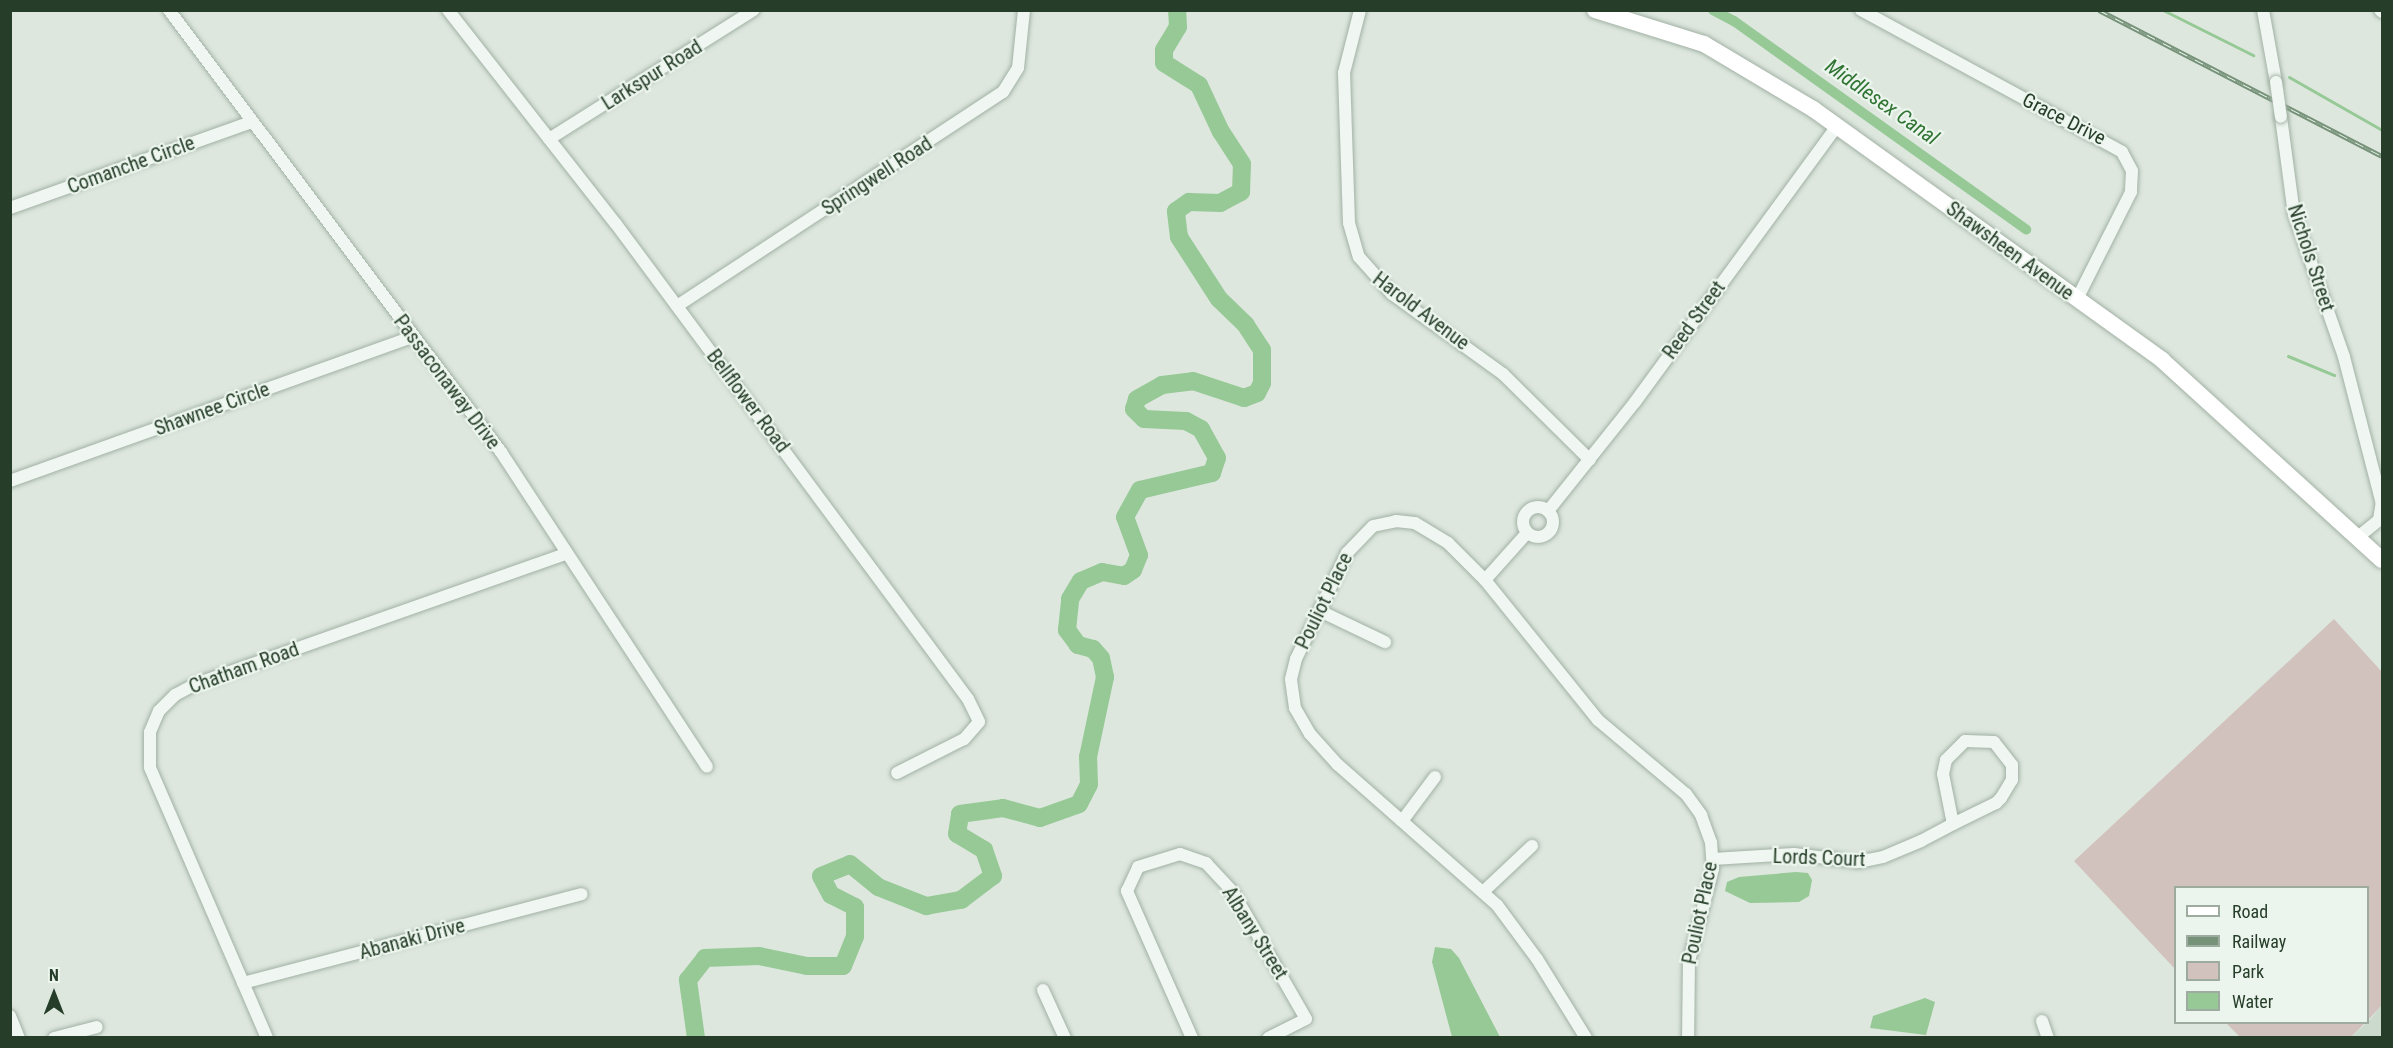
<!DOCTYPE html>
<style>
body{margin:0}
#map{position:relative;width:2393px;height:1048px;overflow:hidden;background:#dde7de;font-family:"Roboto Condensed",sans-serif}
div>[style]{position:absolute}
.built>*{inset:0;background:#cbdacc}
.green>*{inset:0;background:#d2c2be}
.water>*{inset:0;background:#96c996}
.stream>*{height:3px;margin:-1.5px;padding:0 1.5px;transform-origin:1.5px;border-radius:1.5px;background:#96c996}
.canal>*{height:10px;margin:-5px;padding:0 5px;transform-origin:5px;border-radius:5px;background:#96c996}
.river>*{height:18px;margin:-9px;padding:0 9px;transform-origin:9px;border-radius:9px;background:#96c996}
.roads{filter:drop-shadow(0 0 2px #a2b1a4) drop-shadow(0 0 2px #a2b1a4)}
.minor>*{height:12px;margin:-6px;padding:0 6px;transform-origin:6px;border-radius:6px;background:#f0f6f1}
.minor>.ring{margin:-6px;padding:0;box-sizing:content-box;background:none;border:12px solid #f0f6f1;border-radius:50%}
.major>*{height:16px;margin:-8px;padding:0 8px;transform-origin:8px;border-radius:8px;background:#fff}
.rail>*{height:5px;margin-top:-2.5px;transform-origin:0;background:repeating-linear-gradient(90deg,#ecf5ed 0 9px,#769279 0 18px);box-sizing:border-box;border-block:2px solid #769279}
.bridges{filter:drop-shadow(0 0 2px #a2b1a4) drop-shadow(0 0 2px #a2b1a4)}
.minor-bridge>*{height:12px;margin:-6px;padding:0 6px;transform-origin:6px;border-radius:6px;background:#f0f6f1}
span{translate:-50% -50%;white-space:nowrap;text-align:center;line-height:1.15;-webkit-text-stroke:4.5px #ecf5ed;paint-order:stroke}
.street-label{font-size:20px;color:#263e29}
.water-label{font-size:21px;color:#2f7432;font-style:italic}
.frame{position:absolute;inset:0;border:12px solid #263e29;pointer-events:none}
.legend{position:absolute;left:2174px;top:886px;width:195px;height:138px;box-sizing:border-box;background:#ecf5ed;border:2px solid #9dac9f;margin:0;padding:8px 10px;list-style:none;font-size:18px;color:#263e29}
.legend li{display:flex;align-items:center;gap:12px;height:30px}
.legend b{width:30px;border:2px solid #9dac9f}
.north{position:absolute;left:24px;top:964px;width:60px;height:60px;-webkit-text-stroke:4px #ecf5ed;paint-order:stroke;rotate:0deg;font-size:16px;font-weight:700;line-height:24px;text-align:center;color:#263e29}
.north::after{content:'';display:block;margin:auto;width:21px;height:27px;background:#263e29;clip-path:polygon(50% 0,100% 100%,50% 72%,0 100%)}
</style>
<div id="map">
<div class="built">
<i style="clip-path:polygon(2382px 1005px,2382px 1037px,2350px 1038px,2368px 1022px)"></i>
</div>
<div class="green">
<i style="clip-path:polygon(2334px 619px,2382px 672px,2382px 1005px,2368px 1020px,2368px 888px,2176px 888px,2175px 969px,2074px 861px)"></i>
<i style="clip-path:polygon(2226px 1023px,2365px 1023px,2350px 1038px,2240px 1037px)"></i>
</div>
<div class="water">
<i style="clip-path:polygon(1796px 872px,1808px 873px,1812px 880px,1809px 896px,1799px 902px,1750px 903px,1725px 891px,1727px 882px,1739px 877px)"></i>
<i style="clip-path:polygon(1435px 947px,1451px 949px,1459px 958px,1500px 1037px,1452px 1037px,1432px 962px)"></i>
<i style="clip-path:polygon(1925px 998px,1935px 1002px,1926px 1035px,1870px 1028px,1873px 1016px)"></i>
</div>
<div class="stream">
<i style="left:2163px;top:10px;width:101px;rotate:26.6deg"></i>
<i style="left:2289px;top:77px;width:107px;rotate:29.7deg"></i>
<i style="left:2288px;top:356px;width:50px;rotate:22.4deg"></i>
</div>
<div class="canal">
<i style="left:1713px;top:10px;width:24px;rotate:28deg"></i>
<i style="left:1734px;top:21px;width:359px;rotate:35.5deg"></i>
</div>
<div class="river">
<i style="left:696px;top:1038px;width:59px;rotate:-97.9deg"></i>
<i style="left:688px;top:980px;width:28px;rotate:-52deg"></i>
<i style="left:705px;top:958px;width:54px;rotate:-2.1deg"></i>
<i style="left:759px;top:956px;width:49px;rotate:11.8deg"></i>
<i style="left:807px;top:966px;width:36px"></i>
<i style="left:843px;top:966px;width:31px;rotate:-68deg"></i>
<i style="left:855px;top:937px;width:30px;rotate:-90deg"></i>
<i style="left:855px;top:907px;width:27px;rotate:-153deg"></i>
<i style="left:831px;top:895px;width:21px;rotate:-118deg"></i>
<i style="left:821px;top:876px;width:31px;rotate:-22deg"></i>
<i style="left:850px;top:864px;width:36px;rotate:39deg"></i>
<i style="left:878px;top:887px;width:52px;rotate:21.6deg"></i>
<i style="left:926px;top:906px;width:36px;rotate:-10deg"></i>
<i style="left:961px;top:900px;width:40px;rotate:-37deg"></i>
<i style="left:993px;top:876px;width:28px;rotate:-109deg"></i>
<i style="left:984px;top:850px;width:31px;rotate:-149deg"></i>
<i style="left:957px;top:834px;width:20px;rotate:-81deg"></i>
<i style="left:960px;top:814px;width:43px;rotate:-7.9deg"></i>
<i style="left:1003px;top:808px;width:38px;rotate:15deg"></i>
<i style="left:1040px;top:818px;width:41px;rotate:-19.7deg"></i>
<i style="left:1079px;top:804px;width:22px;rotate:-63deg"></i>
<i style="left:1089px;top:784px;width:27px;rotate:-92deg"></i>
<i style="left:1088px;top:757px;width:82px;rotate:-78deg"></i>
<i style="left:1105px;top:677px;width:19px;rotate:-102deg"></i>
<i style="left:1101px;top:658px;width:12px;rotate:-132deg"></i>
<i style="left:1093px;top:649px;width:16px;rotate:-165deg"></i>
<i style="left:1078px;top:645px;width:19px;rotate:-126deg"></i>
<i style="left:1067px;top:630px;width:31px;rotate:-84deg"></i>
<i style="left:1070px;top:599px;width:21px;rotate:-59deg"></i>
<i style="left:1081px;top:581px;width:23px;rotate:-23deg"></i>
<i style="left:1102px;top:572px;width:22px;rotate:10deg"></i>
<i style="left:1124px;top:576px;width:11px;rotate:-34deg"></i>
<i style="left:1133px;top:570px;width:16px;rotate:-68deg"></i>
<i style="left:1139px;top:555px;width:40px;rotate:-110.2deg"></i>
<i style="left:1125px;top:517px;width:31px;rotate:-61deg"></i>
<i style="left:1140px;top:490px;width:74px;rotate:-13.3deg"></i>
<i style="left:1212px;top:473px;width:16px;rotate:-72deg"></i>
<i style="left:1217px;top:458px;width:33px;rotate:-119deg"></i>
<i style="left:1201px;top:429px;width:17px;rotate:-152deg"></i>
<i style="left:1186px;top:421px;width:42px;rotate:-177.3deg"></i>
<i style="left:1144px;top:419px;width:14px;rotate:-135deg"></i>
<i style="left:1134px;top:409px;width:10px;rotate:-73deg"></i>
<i style="left:1137px;top:399px;width:29px;rotate:-29deg"></i>
<i style="left:1162px;top:385px;width:31px;rotate:-7deg"></i>
<i style="left:1193px;top:381px;width:54px;rotate:18.4deg"></i>
<i style="left:1244px;top:398px;width:14px;rotate:-21deg"></i>
<i style="left:1257px;top:393px;width:11px;rotate:-63deg"></i>
<i style="left:1262px;top:383px;width:33px;rotate:-90deg"></i>
<i style="left:1262px;top:350px;width:30px;rotate:-123deg"></i>
<i style="left:1246px;top:325px;width:37px;rotate:-136deg"></i>
<i style="left:1219px;top:299px;width:74px;rotate:-122.8deg"></i>
<i style="left:1179px;top:237px;width:26px;rotate:-97deg"></i>
<i style="left:1176px;top:211px;width:16px;rotate:-35deg"></i>
<i style="left:1189px;top:202px;width:31px;rotate:2deg"></i>
<i style="left:1220px;top:203px;width:24px;rotate:-28deg"></i>
<i style="left:1241px;top:192px;width:28px;rotate:-88deg"></i>
<i style="left:1242px;top:164px;width:38px;rotate:-123deg"></i>
<i style="left:1221px;top:132px;width:52px;rotate:-115.1deg"></i>
<i style="left:1199px;top:85px;width:41px;rotate:-147.8deg"></i>
<i style="left:1164px;top:63px;width:13px;rotate:-90deg"></i>
<i style="left:1164px;top:50px;width:27px;rotate:-59deg"></i>
<i style="left:1178px;top:27px;width:17px;rotate:-93deg"></i>
</div>
<div class="roads">
<div class="minor">
<i style="left:169px;top:10px;width:553px;rotate:53.09deg"></i>
<i style="left:501px;top:452px;width:376px;rotate:56.8deg"></i>
<i style="left:448px;top:10px;width:272px;rotate:51.9deg"></i>
<i style="left:616px;top:224px;width:591px;rotate:53.46deg"></i>
<i style="left:968px;top:699px;width:25px;rotate:64deg"></i>
<i style="left:979px;top:722px;width:23px;rotate:131deg"></i>
<i style="left:964px;top:739px;width:75px;rotate:153.1deg"></i>
<i style="left:1360px;top:10px;width:65px;rotate:104.3deg"></i>
<i style="left:1344px;top:73px;width:150px;rotate:88.1deg"></i>
<i style="left:1349px;top:223px;width:35px;rotate:74deg"></i>
<i style="left:1359px;top:257px;width:50px;rotate:48.3deg"></i>
<i style="left:1392px;top:294px;width:137px;rotate:35.8deg"></i>
<i style="left:1503px;top:374px;width:122px;rotate:44.7deg"></i>
<i style="left:1861px;top:10px;width:297px;rotate:28.5deg"></i>
<i style="left:2122px;top:152px;width:21px;rotate:62deg"></i>
<i style="left:2132px;top:171px;width:21px;rotate:93deg"></i>
<i style="left:2131px;top:192px;width:120px;rotate:116.8deg"></i>
<i style="left:2263px;top:10px;width:73px;rotate:79.8deg"></i>
<i style="left:2380px;top:10px;width:3px;rotate:45deg"></i>
<i style="left:2281px;top:117px;width:98px;rotate:82.4deg"></i>
<i style="left:2294px;top:214px;width:151px;rotate:70.7deg"></i>
<i style="left:2344px;top:357px;width:152px;rotate:75.5deg"></i>
<i style="left:549px;top:139px;width:242px;rotate:-32.2deg"></i>
<i style="left:10px;top:208px;width:257px;rotate:-19.6deg"></i>
<i style="left:677px;top:306px;width:390px;rotate:-33.3deg"></i>
<i style="left:1003px;top:92px;width:28px;rotate:-58deg"></i>
<i style="left:1018px;top:68px;width:58px;rotate:-84.1deg"></i>
<i style="left:10px;top:481px;width:428px;rotate:-19.7deg"></i>
<i class="ring" style="left:1523px;top:507px;width:18px;height:18px"></i>
<i style="left:1548px;top:511px;width:139px;rotate:-51.4deg"></i>
<i style="left:1635px;top:402px;width:342px;rotate:-53.8deg"></i>
<i style="left:2358px;top:537px;width:27px;rotate:-39deg"></i>
<i style="left:2379px;top:520px;width:19px;rotate:-81deg"></i>
<i style="left:1485px;top:580px;width:63px;rotate:-48.2deg"></i>
<i style="left:1322px;top:612px;width:70px;rotate:25.5deg"></i>
<i style="left:1402px;top:821px;width:55px;rotate:-53.1deg"></i>
<i style="left:1713px;top:859px;width:81px;rotate:-3.5deg"></i>
<i style="left:1794px;top:854px;width:64px;rotate:7.1deg"></i>
<i style="left:1858px;top:862px;width:25px;rotate:-11deg"></i>
<i style="left:1883px;top:857px;width:41px;rotate:-22.8deg"></i>
<i style="left:1921px;top:841px;width:36px;rotate:-28deg"></i>
<i style="left:1953px;top:824px;width:48px;rotate:-26deg"></i>
<i style="left:1996px;top:803px;width:7px;rotate:-45deg"></i>
<i style="left:2001px;top:798px;width:21px;rotate:-59deg"></i>
<i style="left:2012px;top:780px;width:15px;rotate:-90deg"></i>
<i style="left:2012px;top:765px;width:29px;rotate:-128deg"></i>
<i style="left:1994px;top:742px;width:29px;rotate:-178deg"></i>
<i style="left:1965px;top:741px;width:27px;rotate:135deg"></i>
<i style="left:1946px;top:760px;width:14px;rotate:102deg"></i>
<i style="left:1943px;top:774px;width:51px;rotate:78.7deg"></i>
<i style="left:1484px;top:891px;width:66px;rotate:-43.2deg"></i>
<i style="left:243px;top:983px;width:350px;rotate:-14.7deg"></i>
<i style="left:1043px;top:990px;width:53px;rotate:65.4deg"></i>
<i style="left:10px;top:1016px;width:24px;rotate:68deg"></i>
<i style="left:2042px;top:1021px;width:18px;rotate:71deg"></i>
<i style="left:54px;top:1038px;width:44px;rotate:-14.3deg"></i>
<i style="left:267px;top:1038px;width:295px;rotate:-113.4deg"></i>
<i style="left:150px;top:767px;width:35px;rotate:-90deg"></i>
<i style="left:150px;top:732px;width:23px;rotate:-67deg"></i>
<i style="left:159px;top:711px;width:23px;rotate:-45deg"></i>
<i style="left:175px;top:695px;width:24px;rotate:-28deg"></i>
<i style="left:196px;top:684px;width:392px;rotate:-19.4deg"></i>
<i style="left:1192px;top:1038px;width:161px;rotate:-113.9deg"></i>
<i style="left:1127px;top:891px;width:26px;rotate:-65deg"></i>
<i style="left:1138px;top:867px;width:44px;rotate:-17.2deg"></i>
<i style="left:1180px;top:854px;width:28px;rotate:19deg"></i>
<i style="left:1206px;top:863px;width:40px;rotate:47deg"></i>
<i style="left:1233px;top:892px;width:146px;rotate:60.1deg"></i>
<i style="left:1306px;top:1019px;width:42px;rotate:153.4deg"></i>
<i style="left:1586px;top:1038px;width:93px;rotate:-121.8deg"></i>
<i style="left:1537px;top:959px;width:67px;rotate:-126.5deg"></i>
<i style="left:1497px;top:905px;width:212px;rotate:-138.6deg"></i>
<i style="left:1338px;top:765px;width:42px;rotate:-132.1deg"></i>
<i style="left:1310px;top:734px;width:30px;rotate:-120deg"></i>
<i style="left:1295px;top:708px;width:29px;rotate:-98deg"></i>
<i style="left:1291px;top:679px;width:21px;rotate:-76deg"></i>
<i style="left:1296px;top:659px;width:118px;rotate:-64.3deg"></i>
<i style="left:1347px;top:553px;width:37px;rotate:-46deg"></i>
<i style="left:1373px;top:526px;width:24px;rotate:-12deg"></i>
<i style="left:1396px;top:521px;width:19px;rotate:6deg"></i>
<i style="left:1415px;top:523px;width:39px;rotate:31deg"></i>
<i style="left:1448px;top:543px;width:52px;rotate:45deg"></i>
<i style="left:1485px;top:580px;width:180px;rotate:51.1deg"></i>
<i style="left:1598px;top:720px;width:115px;rotate:40.1deg"></i>
<i style="left:1686px;top:794px;width:26px;rotate:54deg"></i>
<i style="left:1701px;top:815px;width:29px;rotate:70deg"></i>
<i style="left:1711px;top:842px;width:27px;rotate:86deg"></i>
<i style="left:1713px;top:869px;width:95px;rotate:104.6deg"></i>
<i style="left:1689px;top:961px;width:77px;rotate:90.7deg"></i>
</div>
<div class="major">
<i style="left:1595px;top:10px;width:114px;rotate:17.3deg"></i>
<i style="left:1704px;top:44px;width:127px;rotate:30.8deg"></i>
<i style="left:1813px;top:109px;width:430px;rotate:35.7deg"></i>
<i style="left:2162px;top:360px;width:297px;rotate:42.3deg"></i>
</div>
</div>
<div class="rail">
<i style="left:2099px;top:10px;width:318px;rotate:27.3deg"></i>
</div>
<div class="bridges">
<div class="minor-bridge">
<i style="left:2276px;top:82px;width:35px;rotate:82deg"></i>
</div>
</div>
<div class="street-label">
<span style="left:652px;top:75px;rotate:-32deg">Larkspur Road</span>
<span style="left:2064px;top:119px;rotate:27deg">Grace Drive</span>
<span style="left:131px;top:165px;rotate:-20deg">Comanche Circle</span>
<span style="left:877px;top:176px;rotate:-33deg">Springwell Road</span>
<span style="left:2010px;top:251px;rotate:36deg">Shawsheen Avenue</span>
<span style="left:2311px;top:258px;rotate:72deg">Nichols Street</span>
<span style="left:1421px;top:311px;rotate:37deg">Harold Avenue</span>
<span style="left:1694px;top:320px;rotate:-54deg">Reed Street</span>
<span style="left:447px;top:382px;rotate:53deg">Passaconaway Drive</span>
<span style="left:748px;top:401px;rotate:53deg">Bellflower Road</span>
<span style="left:212px;top:409px;rotate:-20deg">Shawnee Circle</span>
<span style="left:1324px;top:601px;rotate:-64deg">Pouliot Place</span>
<span style="left:244px;top:668px;rotate:-20deg">Chatham Road</span>
<span style="left:1819px;top:858px;rotate:2deg">Lords Court</span>
<span style="left:1700px;top:913px;rotate:-78deg">Pouliot Place</span>
<span style="left:1255px;top:933px;rotate:58deg">Albany Street</span>
<span style="left:412px;top:939px;rotate:-15deg">Abanaki Drive</span>
</div>
<div class="water-label">
<span style="left:1882px;top:102px;rotate:35deg">Middlesex Canal</span>
</div>
<div class="frame"></div>
<ul class="legend">
<li><b style="height:8px;background:#fff"></b>Road</li>
<li><b style="height:8px;background:#769279"></b>Railway</li>
<li><b style="height:16px;background:#d2c2be"></b>Park</li>
<li><b style="height:16px;background:#96c996"></b>Water</li>
</ul>
<div class="north">N</div>
</div>
